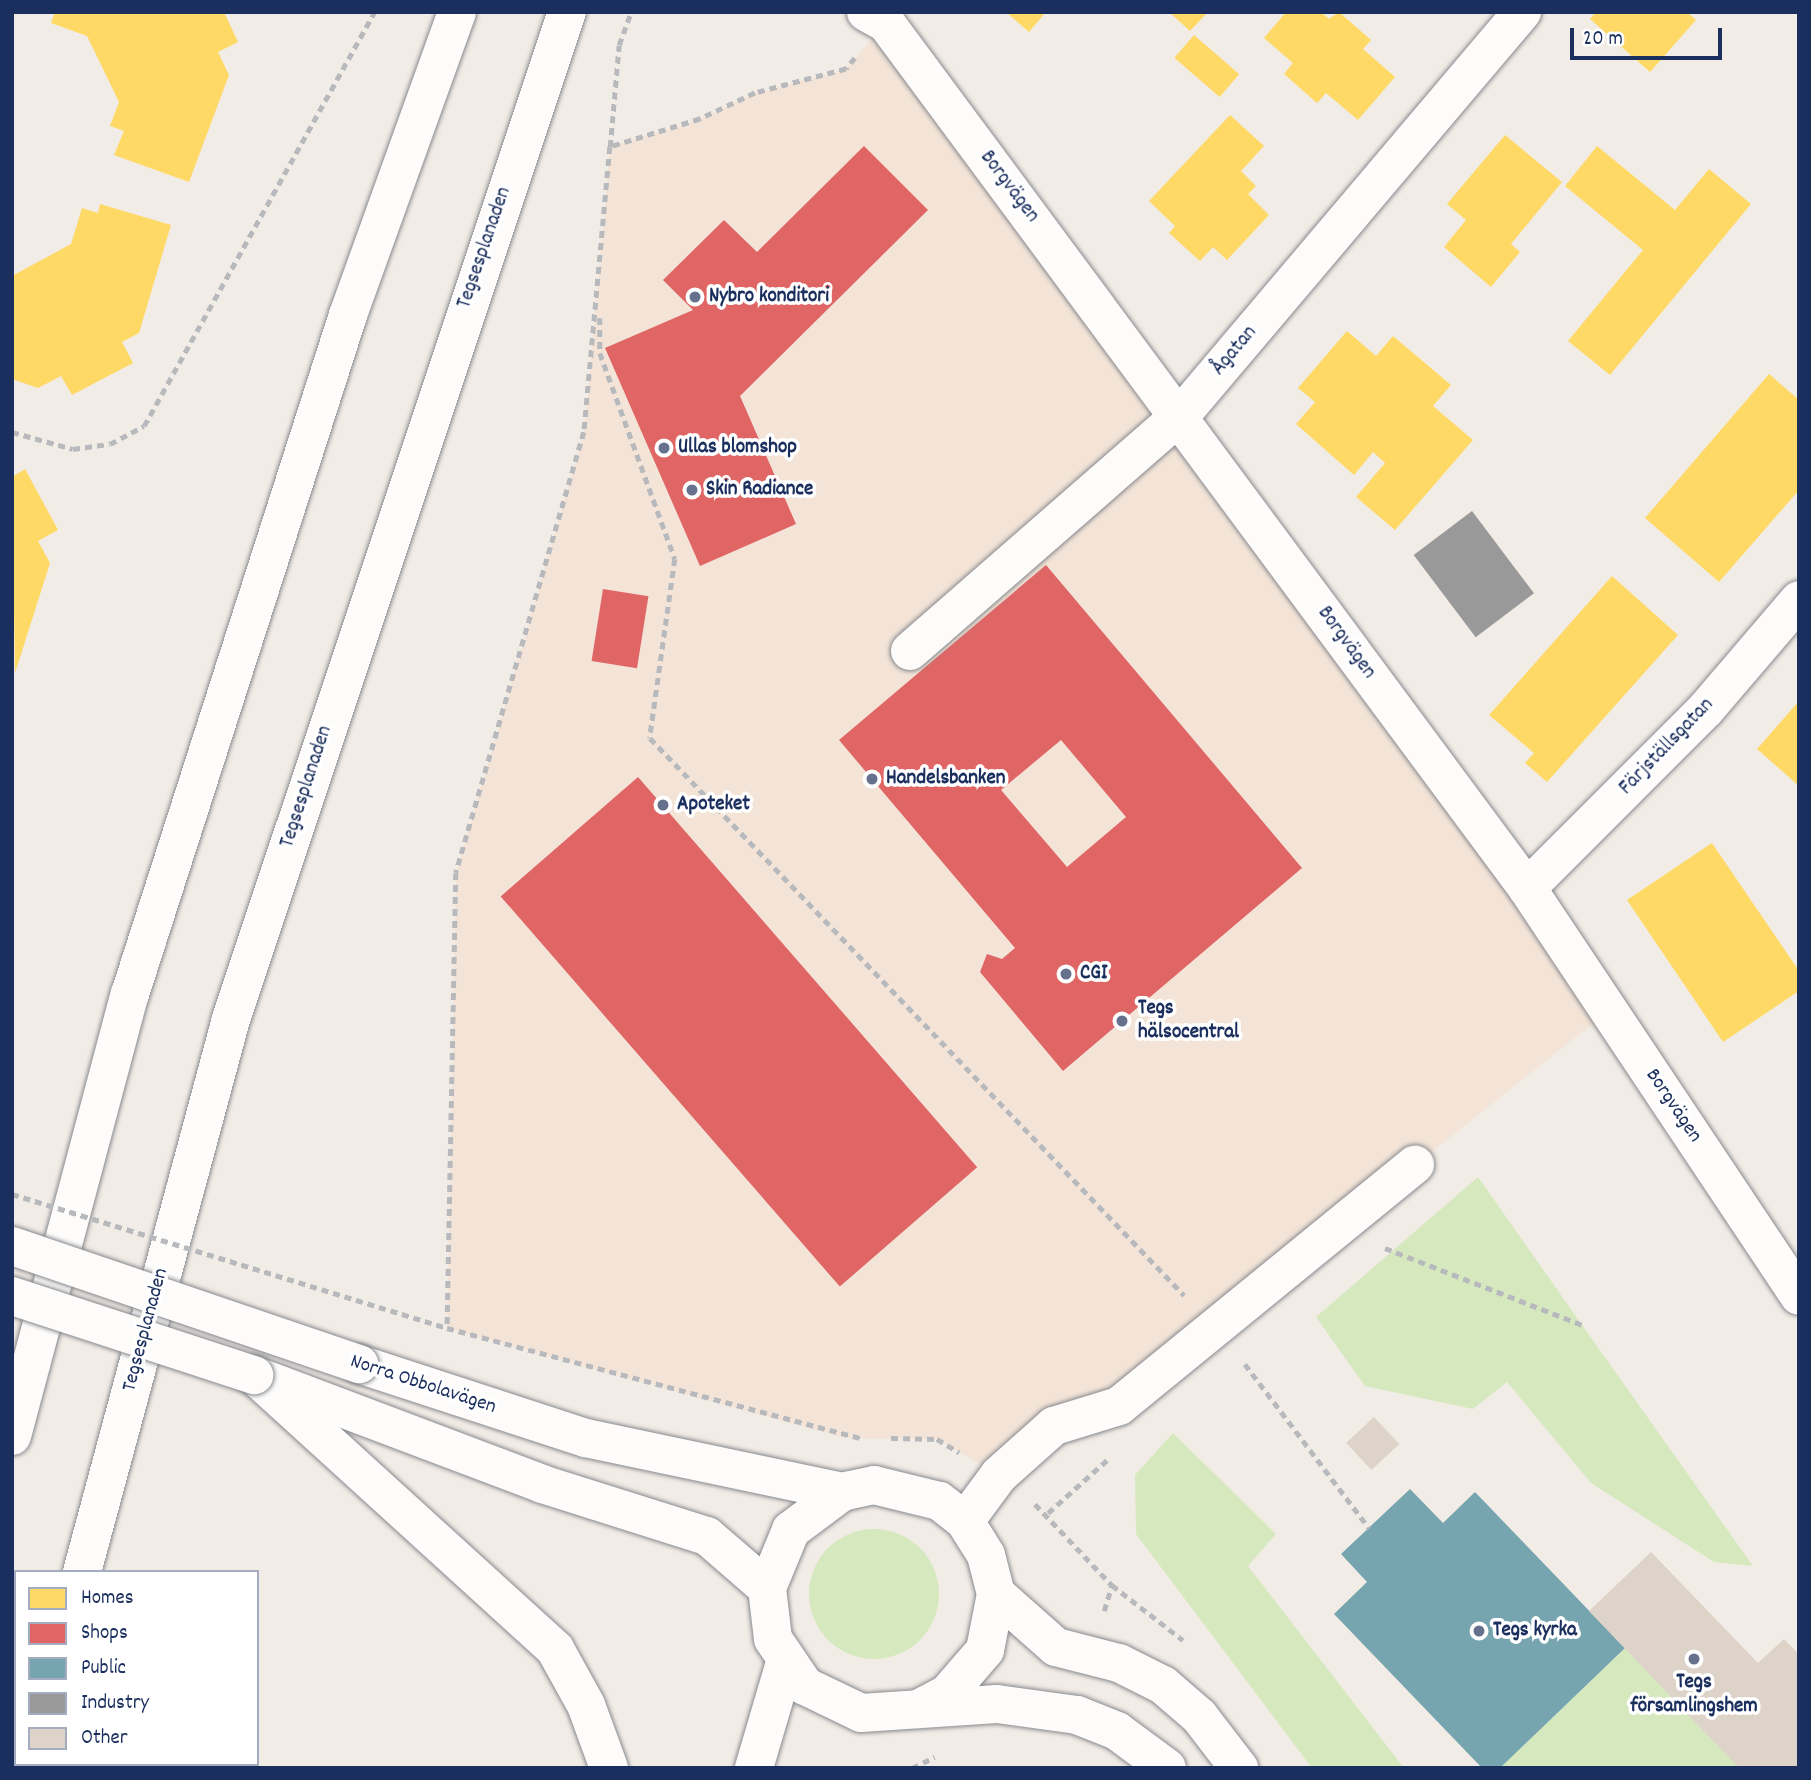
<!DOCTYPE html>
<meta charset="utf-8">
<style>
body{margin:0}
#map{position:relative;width:1811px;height:1780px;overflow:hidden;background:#f2ece6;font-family:Dekko,sans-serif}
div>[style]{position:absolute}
.built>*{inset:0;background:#f3e4d7}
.green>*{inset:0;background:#d6e8be}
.round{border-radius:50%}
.homes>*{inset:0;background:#ffd966;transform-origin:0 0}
.shops>*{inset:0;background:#e06666;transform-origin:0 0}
.public>*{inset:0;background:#76a5af}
.industry>*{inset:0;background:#999;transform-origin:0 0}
.building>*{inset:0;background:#ded3c9;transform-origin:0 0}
.path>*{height:4.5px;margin-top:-2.25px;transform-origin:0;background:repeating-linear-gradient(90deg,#b7b9bd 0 7px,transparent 0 12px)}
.roads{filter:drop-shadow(0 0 2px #88898f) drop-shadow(0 0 2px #88898f)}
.minor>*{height:38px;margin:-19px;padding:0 19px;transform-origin:19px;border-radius:19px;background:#fdfcfb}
.major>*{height:38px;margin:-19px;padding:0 19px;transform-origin:19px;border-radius:19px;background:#fdfcfb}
.path-bridge>*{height:4.5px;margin-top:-2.25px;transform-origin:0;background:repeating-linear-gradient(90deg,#b7b9bd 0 7px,transparent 0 12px)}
.bridges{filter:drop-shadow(0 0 2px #88898f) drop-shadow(0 0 2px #88898f)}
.minor-bridge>*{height:38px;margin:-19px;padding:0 19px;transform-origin:19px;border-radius:19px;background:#fdfcfb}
.dots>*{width:19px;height:19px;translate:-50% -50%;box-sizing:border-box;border:4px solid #fff;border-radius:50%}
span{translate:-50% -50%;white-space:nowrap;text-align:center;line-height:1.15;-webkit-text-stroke:7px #fff;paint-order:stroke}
.street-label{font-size:21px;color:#1b2f5e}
.poi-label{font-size:21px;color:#1b2f5e;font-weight:700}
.left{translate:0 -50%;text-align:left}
.frame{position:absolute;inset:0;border:14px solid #1b2f5e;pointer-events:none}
.legend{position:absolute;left:14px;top:1570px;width:245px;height:196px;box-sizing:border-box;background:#fff;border:2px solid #a4acbf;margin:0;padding:9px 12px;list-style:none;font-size:21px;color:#1b2f5e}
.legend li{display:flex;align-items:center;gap:14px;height:35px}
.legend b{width:35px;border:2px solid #a4acbf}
.scale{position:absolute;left:1570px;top:28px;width:152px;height:32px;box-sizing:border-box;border:4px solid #1b2f5e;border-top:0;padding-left:9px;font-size:21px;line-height:24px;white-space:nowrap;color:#1b2f5e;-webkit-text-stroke:5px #fff;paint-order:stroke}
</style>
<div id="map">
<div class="built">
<i style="clip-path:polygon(886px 23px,1610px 1010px,1274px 1277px,1054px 1426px,999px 1475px,937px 1439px,844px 1438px,447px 1328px,456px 873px,584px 432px,610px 147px,700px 119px,755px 93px,846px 69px)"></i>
</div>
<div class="green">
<i style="clip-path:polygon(1478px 1177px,1582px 1325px,1753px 1566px,1714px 1562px,1591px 1483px,1507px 1382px,1473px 1409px,1365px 1386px,1316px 1317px)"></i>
<i style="clip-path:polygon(1173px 1433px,1276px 1534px,1248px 1566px,1404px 1768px,1312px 1768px,1136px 1534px,1135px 1475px)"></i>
<i class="round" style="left:809px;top:1529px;width:130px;height:130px"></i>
<i style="clip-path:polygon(1625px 1648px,1739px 1768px,1500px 1768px)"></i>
</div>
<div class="homes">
<i style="clip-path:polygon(55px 12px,224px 12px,238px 42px,218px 52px,229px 75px,189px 182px,114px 155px,124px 131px,110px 126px,119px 102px,87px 36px,51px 23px)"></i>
<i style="clip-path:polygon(1006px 12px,1046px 12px,1029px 32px)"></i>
<i style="clip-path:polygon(1169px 12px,1208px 12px,1190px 31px)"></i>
<i style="clip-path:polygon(1286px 12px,1321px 12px,1329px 19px,1339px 12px,1371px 40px,1363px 49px,1395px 77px,1358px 120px,1326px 93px,1317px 103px,1284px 74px,1293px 63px,1264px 38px)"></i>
<i style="clip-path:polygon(1596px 12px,1687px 12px,1696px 20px,1650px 72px,1590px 19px)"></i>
<i style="left:1194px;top:35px;width:60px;height:30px;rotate:41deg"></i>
<i style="clip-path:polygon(1230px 115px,1264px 146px,1241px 171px,1256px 186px,1248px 194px,1269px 215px,1227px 260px,1213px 247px,1200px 261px,1169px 233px,1175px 226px,1149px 201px)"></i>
<i style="clip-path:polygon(1505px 135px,1562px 182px,1511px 244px,1520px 252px,1491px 287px,1444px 247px,1466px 220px,1447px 204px)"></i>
<i style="clip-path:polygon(1597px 146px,1675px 210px,1709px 169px,1751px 204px,1610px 375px,1568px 341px,1643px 250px,1565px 186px)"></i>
<i style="clip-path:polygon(100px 204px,171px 225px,139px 333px,122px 342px,133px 363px,72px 395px,61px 376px,38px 388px,12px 379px,12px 276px,71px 244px,82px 208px,98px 213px)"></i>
<i style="clip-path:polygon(1347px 331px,1376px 356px,1393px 336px,1451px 385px,1433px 406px,1473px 440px,1395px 530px,1356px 497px,1385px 463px,1373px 452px,1354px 475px,1296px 424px,1315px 402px,1298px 388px)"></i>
<i style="clip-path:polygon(1769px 374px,1799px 400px,1799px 490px,1719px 582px,1645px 518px)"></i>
<i style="clip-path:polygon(25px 469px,58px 530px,38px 541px,50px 563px,15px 673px,12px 477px)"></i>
<i style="clip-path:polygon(1612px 576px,1678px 635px,1547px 782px,1525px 763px,1534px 753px,1489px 715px)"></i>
<i style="clip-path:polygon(1799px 701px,1799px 786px,1757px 749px)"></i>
<i style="clip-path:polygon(1712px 843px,1799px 971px,1799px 991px,1723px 1042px,1627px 900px)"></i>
</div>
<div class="shops">
<i style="clip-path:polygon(864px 146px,928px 210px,740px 396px,796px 524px,700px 566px,605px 348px,693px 310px,663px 280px,724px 220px,757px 252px)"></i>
<i style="clip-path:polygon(evenodd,1046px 565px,1302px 868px,1063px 1071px,980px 972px,987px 954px,1002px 959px,1015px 948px,839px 740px,1046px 565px,1061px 740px,1126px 817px,1067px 867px,1001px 790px,1061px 740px)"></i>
<i style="left:603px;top:589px;width:46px;height:73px;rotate:9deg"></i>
<i style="left:638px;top:777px;width:517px;height:182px;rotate:49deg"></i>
</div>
<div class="public">
<i style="clip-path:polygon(1410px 1489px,1443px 1523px,1475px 1492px,1625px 1648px,1500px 1768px,1482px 1768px,1334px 1614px,1367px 1582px,1341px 1554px)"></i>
</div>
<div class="industry">
<i style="left:1472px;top:511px;width:103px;height:73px;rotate:53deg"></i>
</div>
<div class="building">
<i style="left:1374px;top:1417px;width:37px;height:38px;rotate:47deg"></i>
<i style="clip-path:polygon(1651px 1552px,1758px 1663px,1784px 1639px,1799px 1654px,1799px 1768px,1739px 1768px,1589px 1611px)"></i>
</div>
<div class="path">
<i style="left:855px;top:58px;width:14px;rotate:129deg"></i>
<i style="left:846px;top:69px;width:94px;rotate:165.2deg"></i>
<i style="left:755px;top:93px;width:61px;rotate:154.7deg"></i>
<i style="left:700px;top:119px;width:94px;rotate:162.7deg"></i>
<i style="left:610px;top:147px;width:286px;rotate:95.2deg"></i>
<i style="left:584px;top:432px;width:459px;rotate:106.2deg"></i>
<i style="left:456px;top:873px;width:455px;rotate:91.1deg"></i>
<i style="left:447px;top:1328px;width:428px;rotate:14.9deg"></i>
<i style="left:610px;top:147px;width:102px;rotate:-85deg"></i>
<i style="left:619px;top:45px;width:35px;rotate:-70deg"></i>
<i style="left:600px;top:318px;width:35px;rotate:90deg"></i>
<i style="left:600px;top:353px;width:219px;rotate:70deg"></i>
<i style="left:675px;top:559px;width:181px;rotate:98deg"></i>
<i style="left:650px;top:738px;width:772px;rotate:46.21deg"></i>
<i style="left:12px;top:432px;width:63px;rotate:15.6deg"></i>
<i style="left:73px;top:449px;width:37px;rotate:-8deg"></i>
<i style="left:110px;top:444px;width:38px;rotate:-28deg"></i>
<i style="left:144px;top:426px;width:474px;rotate:-60.9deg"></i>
<i style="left:1385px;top:1248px;width:212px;rotate:21.3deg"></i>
<i style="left:1245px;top:1364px;width:206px;rotate:52.9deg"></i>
<i style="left:891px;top:1438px;width:46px;rotate:1.2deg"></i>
<i style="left:937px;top:1439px;width:26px;rotate:31deg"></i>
<i style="left:1035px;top:1504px;width:112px;rotate:46.5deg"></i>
<i style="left:1112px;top:1585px;width:90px;rotate:37.8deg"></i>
<i style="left:1048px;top:1513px;width:79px;rotate:-41.9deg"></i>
<i style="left:1104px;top:1611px;width:27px;rotate:-73deg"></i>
<i style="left:912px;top:1768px;width:25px;rotate:-26deg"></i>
</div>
<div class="roads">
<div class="minor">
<i style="left:866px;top:12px;width:23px;rotate:29deg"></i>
<i style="left:886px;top:23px;width:1077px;rotate:53.46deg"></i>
<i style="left:1527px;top:888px;width:490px;rotate:56.3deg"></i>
<i style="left:910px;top:651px;width:359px;rotate:-41.1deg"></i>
<i style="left:1181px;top:415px;width:528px;rotate:-49.76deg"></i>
<i style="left:1527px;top:888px;width:253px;rotate:-45deg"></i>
<i style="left:1706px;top:709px;width:143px;rotate:-49.5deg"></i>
<i style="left:359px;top:1364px;width:239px;rotate:18.1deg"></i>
<i style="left:586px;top:1438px;width:262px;rotate:11.9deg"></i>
<i style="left:254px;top:1375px;width:308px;rotate:20.7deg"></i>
<i style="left:542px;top:1484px;width:173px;rotate:17.5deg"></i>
<i style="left:707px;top:1536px;width:79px;rotate:40.9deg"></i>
<i style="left:965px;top:1521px;width:57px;rotate:-53.5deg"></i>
<i style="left:999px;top:1475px;width:74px;rotate:-41.7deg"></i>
<i style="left:1054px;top:1426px;width:68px;rotate:-17.1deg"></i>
<i style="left:1119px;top:1406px;width:382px;rotate:-39.2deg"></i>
<i style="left:996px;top:1594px;width:80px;rotate:41.5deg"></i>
<i style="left:1056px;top:1647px;width:65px;rotate:14.3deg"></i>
<i style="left:1119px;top:1663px;width:49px;rotate:26.6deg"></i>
<i style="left:1163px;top:1685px;width:48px;rotate:40.7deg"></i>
<i style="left:1199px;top:1716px;width:66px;rotate:52.4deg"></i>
<i style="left:922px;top:1707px;width:30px;rotate:-28deg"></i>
<i style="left:948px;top:1693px;width:57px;rotate:-49.3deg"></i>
<i style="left:985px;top:1650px;width:57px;rotate:-78.9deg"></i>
<i style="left:996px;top:1594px;width:40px;rotate:-104.4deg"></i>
<i style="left:986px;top:1555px;width:40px;rotate:-122deg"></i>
<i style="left:965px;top:1521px;width:33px;rotate:-142deg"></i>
<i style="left:939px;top:1501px;width:67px;rotate:-166.2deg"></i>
<i style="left:874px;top:1485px;width:33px;rotate:168deg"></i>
<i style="left:842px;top:1492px;width:64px;rotate:143.3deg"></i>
<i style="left:791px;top:1530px;width:63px;rotate:112.5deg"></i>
<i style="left:767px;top:1588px;width:51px;rotate:83.3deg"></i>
<i style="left:773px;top:1639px;width:57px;rotate:55.8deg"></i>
<i style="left:805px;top:1686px;width:62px;rotate:25.7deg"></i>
<i style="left:861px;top:1713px;width:136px;rotate:-3.8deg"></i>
<i style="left:997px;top:1704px;width:81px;rotate:7.8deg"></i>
<i style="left:1077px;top:1715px;width:43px;rotate:21.8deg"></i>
<i style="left:1117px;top:1731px;width:62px;rotate:36.5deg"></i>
</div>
<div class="major">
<i style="left:254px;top:1375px;width:407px;rotate:42.3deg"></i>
<i style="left:555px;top:1649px;width:64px;rotate:61deg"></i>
<i style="left:586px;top:1705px;width:67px;rotate:69.9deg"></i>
<i style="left:12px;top:1436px;width:457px;rotate:-75.1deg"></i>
<i style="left:130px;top:994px;width:713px;rotate:-72.2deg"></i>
<i style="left:348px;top:315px;width:322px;rotate:-70.2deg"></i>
<i style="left:82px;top:1572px;width:573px;rotate:-74.92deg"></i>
<i style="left:231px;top:1019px;width:1062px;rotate:-71.55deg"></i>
<i style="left:108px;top:1764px;width:4px;rotate:76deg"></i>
<i style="left:37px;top:1768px;width:4px;rotate:-76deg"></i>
<i style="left:754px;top:1768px;width:109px;rotate:-73.6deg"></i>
</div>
</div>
<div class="path-bridge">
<i style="left:12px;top:1194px;width:455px;rotate:17.1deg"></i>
</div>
<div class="bridges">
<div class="minor-bridge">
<i style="left:12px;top:1246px;width:367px;rotate:18.8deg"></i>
<i style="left:12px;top:1296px;width:255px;rotate:18.1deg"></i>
</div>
</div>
<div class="dots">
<i style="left:695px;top:297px;background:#66718e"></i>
<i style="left:664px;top:448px;background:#66718e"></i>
<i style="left:692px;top:490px;background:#66718e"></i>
<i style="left:872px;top:779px;background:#66718e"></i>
<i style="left:663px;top:805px;background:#66718e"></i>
<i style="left:1066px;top:974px;background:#66718e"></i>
<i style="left:1122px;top:1021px;background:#66718e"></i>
<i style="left:1479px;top:1631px;background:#66718e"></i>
<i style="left:1694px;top:1659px;background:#66718e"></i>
</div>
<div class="street-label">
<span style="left:1009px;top:187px;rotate:53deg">Borgvägen</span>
<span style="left:485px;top:248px;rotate:-71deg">Tegsesplanaden</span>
<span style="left:1235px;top:351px;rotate:-50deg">Ågatan</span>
<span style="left:1346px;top:643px;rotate:54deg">Borgvägen</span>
<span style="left:1667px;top:747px;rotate:-46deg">Färjställsgatan</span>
<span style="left:307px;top:787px;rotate:-72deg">Tegsesplanaden</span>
<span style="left:1673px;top:1106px;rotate:56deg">Borgvägen</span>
<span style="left:146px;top:1330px;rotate:-75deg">Tegsesplanaden</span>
<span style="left:423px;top:1385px;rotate:18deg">Norra Obbolavägen</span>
</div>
<div class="poi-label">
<span class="left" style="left:709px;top:297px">Nybro konditori</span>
<span class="left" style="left:678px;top:448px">Ullas blomshop</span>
<span class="left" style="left:706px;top:490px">Skin Radiance</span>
<span class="left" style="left:886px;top:779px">Handelsbanken</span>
<span class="left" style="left:677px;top:805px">Apoteket</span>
<span class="left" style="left:1080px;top:974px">CGI</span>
<span class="left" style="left:1138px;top:1021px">Tegs<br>hälsocentral</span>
<span class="left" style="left:1493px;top:1631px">Tegs kyrka</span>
<span style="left:1694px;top:1695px">Tegs<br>församlingshem</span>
</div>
<div class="frame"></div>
<ul class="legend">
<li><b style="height:19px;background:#ffd966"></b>Homes</li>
<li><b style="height:19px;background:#e06666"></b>Shops</li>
<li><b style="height:19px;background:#76a5af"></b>Public</li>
<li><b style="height:19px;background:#999"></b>Industry</li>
<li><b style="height:19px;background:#ded3c9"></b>Other</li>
</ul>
<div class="scale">20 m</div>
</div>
